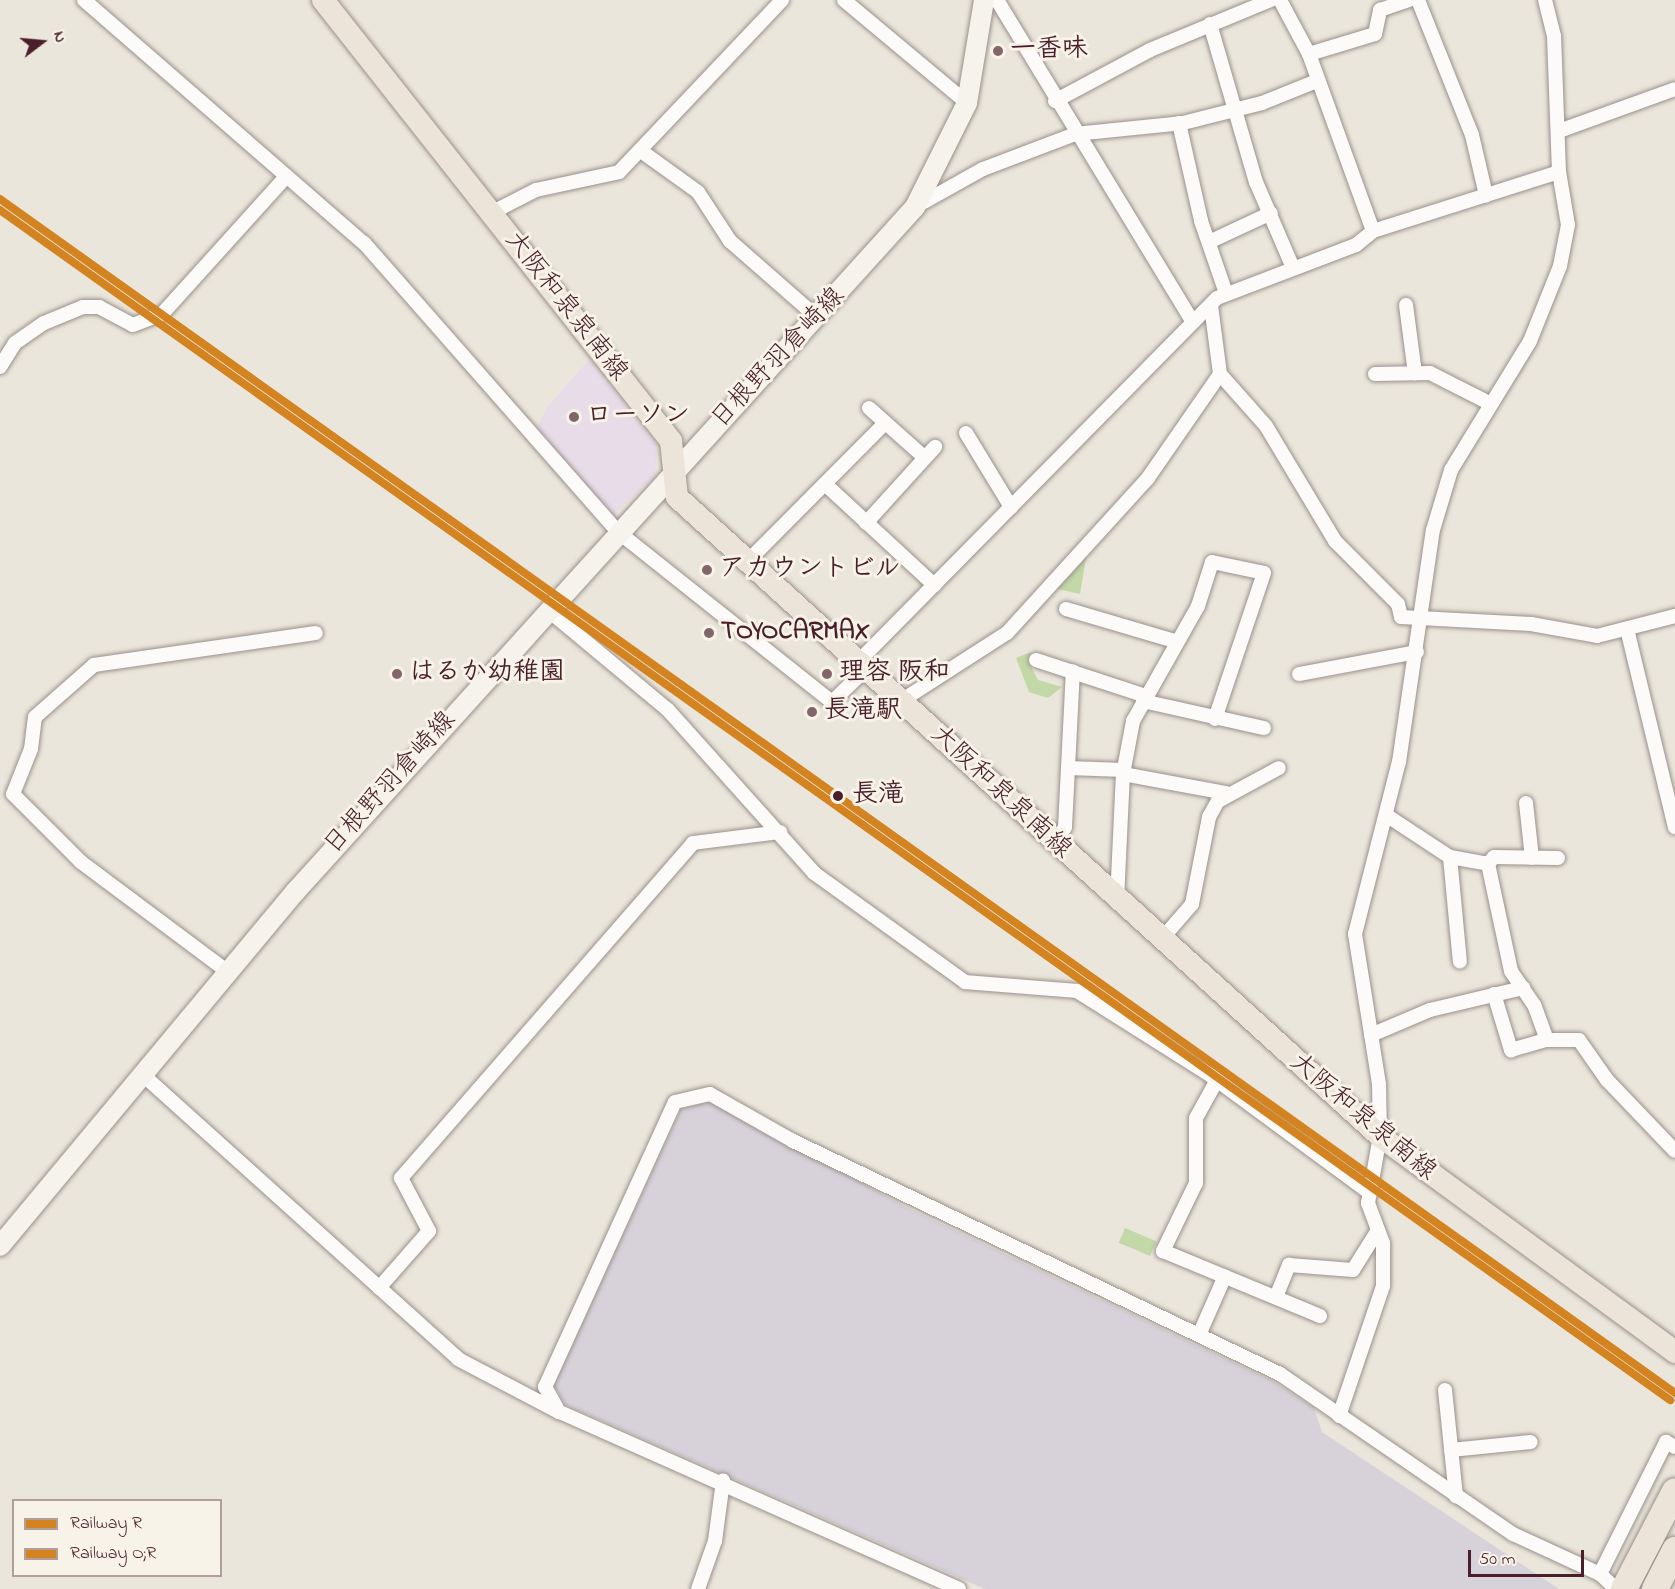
<!DOCTYPE html>
<meta charset="utf-8">
<style>
body{margin:0}
#map{position:relative;width:1675px;height:1589px;overflow:hidden;background:#ebe6db;font-family:"Indie Flower","Klee One",sans-serif}
div>[style]{position:absolute}
.built>*{inset:0;background:#e7dce7}
.industrial>*{inset:0;background:#d7d1da}
.green>*{inset:0;background:#c2d8a6;transform-origin:0 0}
.roads{filter:drop-shadow(0 0 2px #9a908c) drop-shadow(0 0 2px #9a908c)}
.street>*{height:14px;margin:-7px;padding:0 7px;transform-origin:7px;border-radius:7px;background:#fcfbfa}
.secondary>*{height:20px;margin:-10px;padding:0 10px;transform-origin:10px;border-radius:10px;background:#f6f2ec}
.primary>*{height:22px;margin:-11px;padding:0 11px;transform-origin:11px;border-radius:11px;background:#ece3d9}
.highway>*{height:26px;margin:-13px;padding:0 13px;transform-origin:13px;border-radius:13px;background:#ece3d9}
.rail-1>*{height:8px;margin:-4px;padding:0 4px;transform-origin:4px;border-radius:4px;background:#d48321}
.rail-2>*{height:8px;margin:-4px;padding:0 4px;transform-origin:4px;border-radius:4px;background:#d48321}
.dots>*{width:16px;height:16px;translate:-50% -50%;box-sizing:border-box;border:3px solid #f7f3e8;border-radius:50%}
span{translate:-50% -50%;white-space:nowrap;text-align:center;line-height:1.15;-webkit-text-stroke:6px #f7f3e8;paint-order:stroke}
.poi-label{font-size:26px;color:#4a1f2b;font-weight:700}
.left{translate:0 -50%;text-align:left}
.street-label{font-size:26px;color:#4a1f2b}
.stop-label{font-size:26px;color:#4a1f2b;font-weight:700}
.legend{position:absolute;left:12px;top:1499px;width:210px;height:78px;box-sizing:border-box;background:#f7f3e8;border:2px solid #b29e9c;margin:0;padding:8px 10px;list-style:none;font-size:18px;color:#4a1f2b}
.legend li{display:flex;align-items:center;gap:12px;height:30px}
.legend b{width:30px;border:2px solid #b29e9c}
.north{position:absolute;left:12px;top:12px;width:60px;height:60px;-webkit-text-stroke:4px #f7f3e8;paint-order:stroke;rotate:74deg;font-size:16px;font-weight:700;line-height:24px;text-align:center;color:#4a1f2b}
.north::after{content:'';display:block;margin:auto;width:21px;height:27px;background:#4a1f2b;clip-path:polygon(50% 0,100% 100%,50% 72%,0 100%)}
.scale{position:absolute;left:1468px;top:1550px;width:116px;height:27px;box-sizing:border-box;border:3px solid #4a1f2b;border-top:0;padding-left:8px;font-size:18px;line-height:21px;white-space:nowrap;color:#4a1f2b;-webkit-text-stroke:4px #f7f3e8;paint-order:stroke}
</style>
<div id="map">
<div class="built">
<i style="clip-path:polygon(590px 359px,657px 445px,655px 476px,612px 516px,536px 429px,547px 407px)"></i>
</div>
<div class="industrial">
<i style="clip-path:polygon(710px 1101px,906px 1207px,1276px 1383px,1314px 1408px,1322px 1432px,1559px 1589px,985px 1589px,566px 1405px,554px 1386px,681px 1109px)"></i>
</div>
<div class="green">
<i style="clip-path:polygon(1086px 558px,1080px 594px,1057px 589px)"></i>
<i style="clip-path:polygon(1031px 652px,1028px 661px,1038px 680px,1062px 687px,1048px 698px,1029px 692px,1016px 658px)"></i>
<i style="left:1125px;top:1228px;width:34px;height:16px;rotate:23deg"></i>
</div>
<div class="roads">
<div class="street">
<i style="left:84px;top:0;width:371px;rotate:41deg"></i>
<i style="left:364px;top:243px;width:383px;rotate:48.7deg"></i>
<i style="left:617px;top:531px;width:275px;rotate:38.5deg"></i>
<i style="left:832px;top:702px;width:47px;rotate:-44.1deg"></i>
<i style="left:844px;top:0;width:160px;rotate:39.9deg"></i>
<i style="left:997px;top:0;width:377px;rotate:58.7deg"></i>
<i style="left:1280px;top:0;width:61px;rotate:61.8deg"></i>
<i style="left:1309px;top:54px;width:188px;rotate:70.1deg"></i>
<i style="left:1418px;top:0;width:145px;rotate:68.2deg"></i>
<i style="left:1472px;top:135px;width:62px;rotate:76.9deg"></i>
<i style="left:1210px;top:24px;width:165px;rotate:73.8deg"></i>
<i style="left:1256px;top:182px;width:94px;rotate:66.7deg"></i>
<i style="left:1309px;top:54px;width:69px;rotate:-16.9deg"></i>
<i style="left:1375px;top:34px;width:25px;rotate:-78deg"></i>
<i style="left:1380px;top:10px;width:31px;rotate:-19deg"></i>
<i style="left:1055px;top:101px;width:108px;rotate:-28.2deg"></i>
<i style="left:1150px;top:50px;width:131px;rotate:-22.5deg"></i>
<i style="left:1179px;top:123px;width:100px;rotate:77.3deg"></i>
<i style="left:1201px;top:221px;width:76px;rotate:70.9deg"></i>
<i style="left:1559px;top:131px;width:123px;rotate:-19.9deg"></i>
<i style="left:641px;top:151px;width:70px;rotate:35.7deg"></i>
<i style="left:698px;top:192px;width:59px;rotate:56.9deg"></i>
<i style="left:730px;top:241px;width:117px;rotate:41.2deg"></i>
<i style="left:915px;top:207px;width:78px;rotate:-29.2deg"></i>
<i style="left:983px;top:169px;width:98px;rotate:-20.8deg"></i>
<i style="left:1075px;top:134px;width:109px;rotate:-5.8deg"></i>
<i style="left:1183px;top:123px;width:81px;rotate:-14.2deg"></i>
<i style="left:1262px;top:103px;width:59px;rotate:-21.8deg"></i>
<i style="left:491px;top:213px;width:51px;rotate:-27.1deg"></i>
<i style="left:536px;top:190px;width:85px;rotate:-12.2deg"></i>
<i style="left:619px;top:172px;width:237px;rotate:-46.5deg"></i>
<i style="left:1211px;top:241px;width:66px;rotate:-25deg"></i>
<i style="left:1406px;top:305px;width:69px;rotate:82.5deg"></i>
<i style="left:0;top:367px;width:28px;rotate:-58deg"></i>
<i style="left:15px;top:343px;width:35px;rotate:-35deg"></i>
<i style="left:44px;top:323px;width:42px;rotate:-22.3deg"></i>
<i style="left:83px;top:307px;width:16px"></i>
<i style="left:99px;top:307px;width:38px;rotate:28deg"></i>
<i style="left:133px;top:325px;width:31px;rotate:-21deg"></i>
<i style="left:162px;top:314px;width:185px;rotate:-47.9deg"></i>
<i style="left:1220px;top:374px;width:69px;rotate:48.5deg"></i>
<i style="left:1266px;top:426px;width:134px;rotate:59deg"></i>
<i style="left:1335px;top:541px;width:89px;rotate:45deg"></i>
<i style="left:1398px;top:604px;width:13px;rotate:77deg"></i>
<i style="left:1401px;top:617px;width:130px;rotate:3.1deg"></i>
<i style="left:1531px;top:624px;width:67px;rotate:10.3deg"></i>
<i style="left:1597px;top:636px;width:81px;rotate:-14.4deg"></i>
<i style="left:1375px;top:374px;width:55px;rotate:-1deg"></i>
<i style="left:1430px;top:373px;width:68px;rotate:26.9deg"></i>
<i style="left:869px;top:408px;width:74px;rotate:41.7deg"></i>
<i style="left:966px;top:433px;width:87px;rotate:58.7deg"></i>
<i style="left:825px;top:484px;width:149px;rotate:42.8deg"></i>
<i style="left:866px;top:523px;width:103px;rotate:-47.8deg"></i>
<i style="left:748px;top:561px;width:194px;rotate:-45.2deg"></i>
<i style="left:1066px;top:609px;width:114px;rotate:16.4deg"></i>
<i style="left:548px;top:610px;width:156px;rotate:39.8deg"></i>
<i style="left:668px;top:710px;width:219px;rotate:48.1deg"></i>
<i style="left:814px;top:873px;width:186px;rotate:35.8deg"></i>
<i style="left:965px;top:982px;width:112px;rotate:4.6deg"></i>
<i style="left:1077px;top:991px;width:157px;rotate:32.3deg"></i>
<i style="left:1210px;top:1075px;width:199px;rotate:36.4deg"></i>
<i style="left:1627px;top:629px;width:204px;rotate:76.4deg"></i>
<i style="left:1036px;top:660px;width:116px;rotate:18.1deg"></i>
<i style="left:858px;top:662px;width:511px;rotate:-45.4deg"></i>
<i style="left:1217px;top:298px;width:149px;rotate:-20.9deg"></i>
<i style="left:1356px;top:245px;width:22px;rotate:-39deg"></i>
<i style="left:1373px;top:231px;width:195px;rotate:-17.6deg"></i>
<i style="left:1299px;top:674px;width:120px;rotate:-10.6deg"></i>
<i style="left:901px;top:701px;width:126px;rotate:-32.7deg"></i>
<i style="left:1007px;top:633px;width:210px;rotate:-47.7deg"></i>
<i style="left:1148px;top:478px;width:126px;rotate:-55.3deg"></i>
<i style="left:1220px;top:374px;width:69px;rotate:-97.5deg"></i>
<i style="left:1143px;top:701px;width:124px;rotate:12.6deg"></i>
<i style="left:1068px;top:768px;width:56px;rotate:2deg"></i>
<i style="left:1123px;top:774px;width:105px;rotate:10.5deg"></i>
<i style="left:1526px;top:803px;width:55px;rotate:83.8deg"></i>
<i style="left:1386px;top:815px;width:77px;rotate:33.3deg"></i>
<i style="left:1450px;top:857px;width:39px;rotate:10deg"></i>
<i style="left:1054px;top:843px;width:19px;rotate:-55deg"></i>
<i style="left:1065px;top:827px;width:156px;rotate:-87.1deg"></i>
<i style="left:1450px;top:857px;width:105px;rotate:84.6deg"></i>
<i style="left:1117px;top:900px;width:126px;rotate:-87.3deg"></i>
<i style="left:1123px;top:774px;width:54px;rotate:-79.3deg"></i>
<i style="left:1133px;top:721px;width:132px;rotate:-60.5deg"></i>
<i style="left:1198px;top:606px;width:46px;rotate:-72.3deg"></i>
<i style="left:1212px;top:562px;width:53px;rotate:11.9deg"></i>
<i style="left:1264px;top:573px;width:154px;rotate:108.6deg"></i>
<i style="left:1160px;top:941px;width:49px;rotate:-49.1deg"></i>
<i style="left:1192px;top:904px;width:89px;rotate:-78.9deg"></i>
<i style="left:1209px;top:817px;width:18px;rotate:-61deg"></i>
<i style="left:1218px;top:801px;width:69px;rotate:-28.4deg"></i>
<i style="left:228px;top:972px;width:184px;rotate:-143.2deg"></i>
<i style="left:81px;top:862px;width:96px;rotate:-135deg"></i>
<i style="left:13px;top:794px;width:48px;rotate:-68.2deg"></i>
<i style="left:31px;top:749px;width:32px;rotate:-83deg"></i>
<i style="left:35px;top:717px;width:79px;rotate:-41.4deg"></i>
<i style="left:94px;top:665px;width:224px;rotate:-8.2deg"></i>
<i style="left:1494px;top:994px;width:59px;rotate:73.1deg"></i>
<i style="left:1511px;top:1050px;width:37px;rotate:-16deg"></i>
<i style="left:1547px;top:1040px;width:32px"></i>
<i style="left:1579px;top:1040px;width:49px;rotate:55deg"></i>
<i style="left:1607px;top:1080px;width:98px;rotate:46.2deg"></i>
<i style="left:1371px;top:1035px;width:64px;rotate:-23deg"></i>
<i style="left:1430px;top:1010px;width:96px;rotate:-13.3deg"></i>
<i style="left:1547px;top:1040px;width:37px;rotate:-110deg"></i>
<i style="left:1534px;top:1005px;width:41px;rotate:-124.1deg"></i>
<i style="left:1511px;top:971px;width:109px;rotate:-102.1deg"></i>
<i style="left:1488px;top:864px;width:9px;rotate:-49deg"></i>
<i style="left:1494px;top:857px;width:64px;rotate:0.9deg"></i>
<i style="left:142px;top:1074px;width:426px;rotate:42deg"></i>
<i style="left:458px;top:1359px;width:114px;rotate:27.7deg"></i>
<i style="left:1217px;top:1080px;width:43px;rotate:118.9deg"></i>
<i style="left:1196px;top:1118px;width:65px;rotate:90deg"></i>
<i style="left:1196px;top:1183px;width:76px;rotate:115.9deg"></i>
<i style="left:1163px;top:1251px;width:170px;rotate:22.5deg"></i>
<i style="left:379px;top:1288px;width:76px;rotate:-48.7deg"></i>
<i style="left:429px;top:1231px;width:60px;rotate:-117.8deg"></i>
<i style="left:401px;top:1178px;width:444px;rotate:-48.9deg"></i>
<i style="left:693px;top:843px;width:88px;rotate:-7.2deg"></i>
<i style="left:1276px;top:1297px;width:35px;rotate:-68deg"></i>
<i style="left:1289px;top:1265px;width:64px;rotate:4.5deg"></i>
<i style="left:1353px;top:1270px;width:47px;rotate:-58deg"></i>
<i style="left:1199px;top:1335px;width:64px;rotate:-66.2deg"></i>
<i style="left:1445px;top:1390px;width:107px;rotate:84.1deg"></i>
<i style="left:1339px;top:1416px;width:137px;rotate:-71.3deg"></i>
<i style="left:1383px;top:1286px;width:43px;rotate:-90deg"></i>
<i style="left:1383px;top:1243px;width:43px;rotate:-110.6deg"></i>
<i style="left:1368px;top:1203px;width:68px;rotate:-79.8deg"></i>
<i style="left:1380px;top:1136px;width:52px;rotate:-91.1deg"></i>
<i style="left:1379px;top:1084px;width:152px;rotate:-99.1deg"></i>
<i style="left:1355px;top:934px;width:178px;rotate:-75.7deg"></i>
<i style="left:1399px;top:762px;width:234px;rotate:-81.7deg"></i>
<i style="left:1433px;top:530px;width:63px;rotate:-73.3deg"></i>
<i style="left:1451px;top:470px;width:151px;rotate:-58.5deg"></i>
<i style="left:1530px;top:341px;width:81px;rotate:-68.2deg"></i>
<i style="left:1560px;top:266px;width:42px;rotate:-79deg"></i>
<i style="left:1568px;top:225px;width:54px;rotate:-99.6deg"></i>
<i style="left:1559px;top:172px;width:136px;rotate:-92.1deg"></i>
<i style="left:1554px;top:36px;width:37px;rotate:-104deg"></i>
<i style="left:1451px;top:1450px;width:80px;rotate:-5.7deg"></i>
<i style="left:1600px;top:1574px;width:148px;rotate:-63.4deg"></i>
<i style="left:1666px;top:1442px;width:10px;rotate:29deg"></i>
<i style="left:698px;top:1589px;width:51px;rotate:-70.5deg"></i>
<i style="left:715px;top:1541px;width:61px;rotate:-82.4deg"></i>
<i style="left:959px;top:1589px;width:437px;rotate:-156.1deg"></i>
<i style="left:559px;top:1412px;width:29px;rotate:-119deg"></i>
<i style="left:545px;top:1387px;width:313px;rotate:-65.5deg"></i>
<i style="left:675px;top:1102px;width:36px;rotate:-13deg"></i>
<i style="left:710px;top:1094px;width:95px;rotate:29.5deg"></i>
<i style="left:793px;top:1141px;width:540px;rotate:25.57deg"></i>
<i style="left:1280px;top:1374px;width:283px;rotate:34.5deg"></i>
<i style="left:1513px;top:1534px;width:96px;rotate:24.7deg"></i>
<i style="left:1600px;top:1574px;width:22px;rotate:43deg"></i>
</div>
<div class="secondary">
<i style="left:0;top:1246px;width:461px;rotate:-50.2deg"></i>
<i style="left:295px;top:892px;width:924px;rotate:-47.85deg"></i>
<i style="left:915px;top:207px;width:116px;rotate:-63.4deg"></i>
<i style="left:967px;top:103px;width:104px;rotate:-80.6deg"></i>
</div>
<div class="primary">
<i style="left:323px;top:0;width:562px;rotate:51.72deg"></i>
<i style="left:671px;top:441px;width:56px;rotate:83.9deg"></i>
<i style="left:677px;top:497px;width:950px;rotate:42.27deg"></i>
<i style="left:1380px;top:1136px;width:366px;rotate:36.2deg"></i>
</div>
<div class="highway">
<i style="left:1624px;top:1589px;width:110px;rotate:-62.5deg"></i>
<i style="left:1655px;top:1589px;width:44px;rotate:-62.9deg"></i>
</div>
</div>
<div class="rail-1">
<i style="left:0;top:199px;width:2057px;rotate:35.48deg"></i>
</div>
<div class="rail-2">
<i style="left:0;top:210px;width:2051px;rotate:35.47deg"></i>
</div>
<div class="dots">
<i style="left:998px;top:51px;background:#826569"></i>
<i style="left:574px;top:417px;background:#826569"></i>
<i style="left:707px;top:570px;background:#826569"></i>
<i style="left:709px;top:633px;background:#826569"></i>
<i style="left:397px;top:674px;background:#826569"></i>
<i style="left:827px;top:674px;background:#826569"></i>
<i style="left:812px;top:712px;background:#826569"></i>
<i style="left:838px;top:796px;background:#4a1f2b"></i>
</div>
<div class="poi-label">
<span class="left" style="left:1010px;top:51px">一香味</span>
<span class="left" style="left:586px;top:417px">ローソン</span>
<span class="left" style="left:719px;top:570px">アカウントビル</span>
<span class="left" style="left:721px;top:633px">TOYOCARMAX</span>
<span class="left" style="left:409px;top:674px">はるか幼稚園</span>
<span class="left" style="left:839px;top:674px">理容 阪和</span>
<span class="left" style="left:824px;top:712px">長滝駅</span>
</div>
<div class="street-label">
<span style="left:565px;top:307px;rotate:52deg">大阪和泉泉南線</span>
<span style="left:779px;top:359px;rotate:-47deg">日根野羽倉崎線</span>
<span style="left:391px;top:784px;rotate:-48deg">日根野羽倉崎線</span>
<span style="left:1000px;top:793px;rotate:43deg">大阪和泉泉南線</span>
<span style="left:1362px;top:1118px;rotate:40deg">大阪和泉泉南線</span>
</div>
<div class="stop-label">
<span class="left" style="left:852px;top:796px">長滝</span>
</div>
<ul class="legend">
<li><b style="height:8px;background:#d48321"></b>Railway R</li>
<li><b style="height:8px;background:#d48321"></b>Railway O;R</li>
</ul>
<div class="north">N</div>
<div class="scale">50 m</div>
</div>
